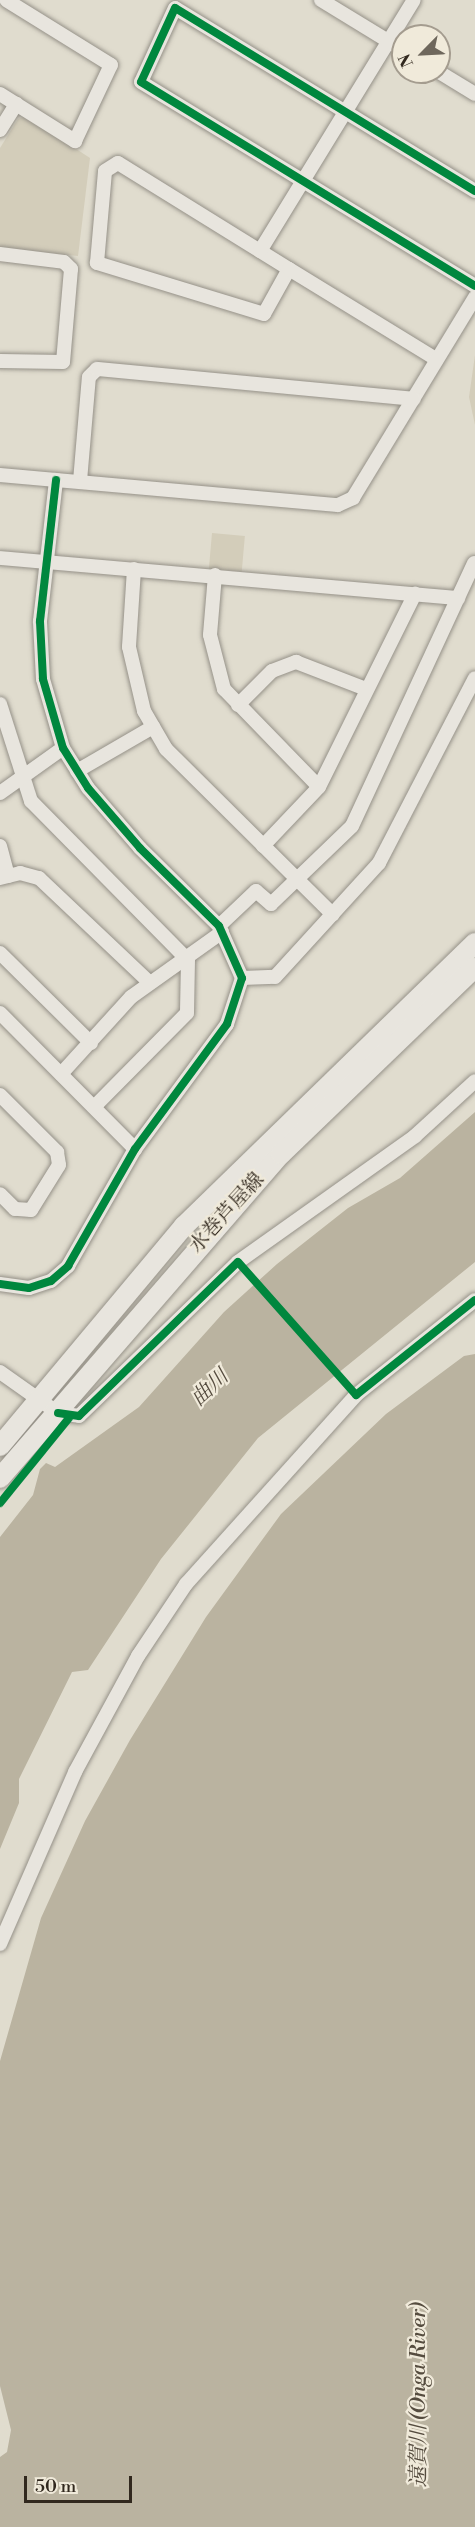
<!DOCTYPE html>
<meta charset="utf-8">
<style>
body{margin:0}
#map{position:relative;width:475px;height:2527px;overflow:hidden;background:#e0dcce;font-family:"Libre Bodoni","Noto Serif JP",serif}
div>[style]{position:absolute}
.green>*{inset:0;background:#d3cdba;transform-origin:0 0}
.water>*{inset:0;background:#bab3a0}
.roads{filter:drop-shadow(0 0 2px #959188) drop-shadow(0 0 2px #959188)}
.minor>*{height:14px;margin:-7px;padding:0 7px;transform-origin:7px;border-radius:7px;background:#e8e5de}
.secondary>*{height:20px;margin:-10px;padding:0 10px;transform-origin:10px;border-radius:10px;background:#e8e5de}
.cycleway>*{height:8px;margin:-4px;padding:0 4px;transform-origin:4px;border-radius:4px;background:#00873e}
span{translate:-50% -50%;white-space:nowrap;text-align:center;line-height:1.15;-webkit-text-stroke:4.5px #f0eada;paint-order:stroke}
.street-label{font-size:20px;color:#31281e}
.water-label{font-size:21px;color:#554c3f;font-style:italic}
.north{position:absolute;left:391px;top:24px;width:60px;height:60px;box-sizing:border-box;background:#f0eada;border:2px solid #a49c8f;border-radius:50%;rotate:246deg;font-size:16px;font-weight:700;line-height:24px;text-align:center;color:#31281e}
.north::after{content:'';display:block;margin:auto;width:21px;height:27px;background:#6e675c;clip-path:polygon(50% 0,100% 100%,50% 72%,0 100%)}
.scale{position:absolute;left:24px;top:2476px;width:108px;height:27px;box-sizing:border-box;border:3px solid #31281e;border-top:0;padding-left:8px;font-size:18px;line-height:21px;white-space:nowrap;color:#31281e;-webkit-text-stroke:4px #f0eada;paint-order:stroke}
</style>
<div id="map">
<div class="green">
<i style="clip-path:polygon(26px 116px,90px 158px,78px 256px,0 248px,0 148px,18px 119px)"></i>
<i style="clip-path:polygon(475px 355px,475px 425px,469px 397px)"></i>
<i style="left:212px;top:533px;width:33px;height:36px;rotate:5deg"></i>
</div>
<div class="water">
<i style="clip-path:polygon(475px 1112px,475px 1262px,258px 1438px,161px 1559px,88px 1670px,72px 1672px,19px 1779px,19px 1803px,0 1849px,0 1537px,33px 1495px,40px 1469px,46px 1463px,55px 1467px,139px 1407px,224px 1312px,277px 1264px,348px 1208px,400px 1178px)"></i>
<i style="clip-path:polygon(475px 1354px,475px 2527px,0 2527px,0 2457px,7px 2452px,11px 2430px,0 2386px,0 2061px,41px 1918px,85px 1821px,130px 1740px,206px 1617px,281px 1514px,386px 1414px,464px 1356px)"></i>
</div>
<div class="roads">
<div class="minor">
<i style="left:321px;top:0;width:96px;rotate:31.4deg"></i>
<i style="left:439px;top:72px;width:42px;rotate:31.4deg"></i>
<i style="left:0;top:94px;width:89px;rotate:32.1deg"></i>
<i style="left:75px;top:141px;width:84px;rotate:-64.7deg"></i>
<i style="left:111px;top:65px;width:123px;rotate:-148.2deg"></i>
<i style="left:0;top:130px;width:31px;rotate:-58deg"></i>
<i style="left:118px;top:163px;width:201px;rotate:31.8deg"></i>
<i style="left:289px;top:269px;width:51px;rotate:119.1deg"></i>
<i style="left:264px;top:314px;width:175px;rotate:-163deg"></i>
<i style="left:97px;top:263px;width:92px;rotate:-85deg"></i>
<i style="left:105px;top:171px;width:15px;rotate:-32deg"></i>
<i style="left:475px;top:191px;width:351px;rotate:-148.6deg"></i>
<i style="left:175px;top:8px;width:81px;rotate:114.7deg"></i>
<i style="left:141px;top:82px;width:391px;rotate:31.4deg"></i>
<i style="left:260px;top:251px;width:294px;rotate:-58.5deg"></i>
<i style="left:0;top:254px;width:64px;rotate:7.1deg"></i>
<i style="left:64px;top:262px;width:10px;rotate:45deg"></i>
<i style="left:71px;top:269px;width:93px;rotate:94.9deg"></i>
<i style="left:63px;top:362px;width:63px;rotate:-179.1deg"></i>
<i style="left:289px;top:269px;width:172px;rotate:31.5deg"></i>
<i style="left:0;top:475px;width:339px;rotate:5.1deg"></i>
<i style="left:338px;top:505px;width:17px;rotate:-25deg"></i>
<i style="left:353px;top:498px;width:235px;rotate:-58.7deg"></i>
<i style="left:80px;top:481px;width:104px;rotate:-85.1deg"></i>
<i style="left:89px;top:377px;width:11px;rotate:-45deg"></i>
<i style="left:97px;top:369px;width:318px;rotate:5.4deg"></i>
<i style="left:0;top:558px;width:460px;rotate:5deg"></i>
<i style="left:134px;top:569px;width:78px;rotate:93.7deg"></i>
<i style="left:129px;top:647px;width:66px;rotate:76.8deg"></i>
<i style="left:144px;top:711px;width:44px;rotate:59.9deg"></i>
<i style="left:166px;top:749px;width:235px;rotate:44.8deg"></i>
<i style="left:215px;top:575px;width:60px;rotate:94.8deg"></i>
<i style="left:210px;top:635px;width:56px;rotate:75.5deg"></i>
<i style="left:224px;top:689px;width:136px;rotate:45.9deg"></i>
<i style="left:0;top:704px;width:102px;rotate:72.3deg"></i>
<i style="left:31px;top:801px;width:223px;rotate:45.4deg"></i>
<i style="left:188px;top:960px;width:53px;rotate:91.1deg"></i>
<i style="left:187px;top:1013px;width:132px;rotate:134.7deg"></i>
<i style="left:238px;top:705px;width:48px;rotate:-45deg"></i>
<i style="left:272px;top:671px;width:26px;rotate:-21deg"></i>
<i style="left:296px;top:662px;width:75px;rotate:21.1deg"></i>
<i style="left:77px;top:771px;width:88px;rotate:-30.1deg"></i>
<i style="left:0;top:793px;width:77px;rotate:-35.5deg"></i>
<i style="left:0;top:846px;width:31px;rotate:75deg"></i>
<i style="left:263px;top:846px;width:81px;rotate:-46.5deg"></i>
<i style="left:319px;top:787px;width:216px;rotate:-63.6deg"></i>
<i style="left:0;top:878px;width:21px;rotate:-14deg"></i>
<i style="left:20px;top:873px;width:20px;rotate:15deg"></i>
<i style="left:39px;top:878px;width:151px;rotate:43.4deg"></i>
<i style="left:219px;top:926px;width:51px;rotate:-43.4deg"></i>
<i style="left:256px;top:891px;width:20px;rotate:41deg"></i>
<i style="left:271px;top:904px;width:112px;rotate:-43.9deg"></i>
<i style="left:352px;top:826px;width:290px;rotate:-65.1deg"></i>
<i style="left:0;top:953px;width:128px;rotate:44.7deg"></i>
<i style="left:242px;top:978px;width:33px;rotate:-2deg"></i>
<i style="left:275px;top:977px;width:154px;rotate:-47.6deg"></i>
<i style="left:379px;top:863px;width:208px;rotate:-62.6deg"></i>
<i style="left:0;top:1013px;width:192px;rotate:45.2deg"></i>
<i style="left:61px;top:1074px;width:104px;rotate:-47.7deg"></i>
<i style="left:131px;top:997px;width:112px;rotate:-35.5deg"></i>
<i style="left:0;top:1095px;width:81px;rotate:45deg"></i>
<i style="left:57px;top:1152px;width:13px;rotate:81deg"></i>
<i style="left:59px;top:1165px;width:53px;rotate:121.9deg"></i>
<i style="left:31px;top:1210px;width:16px;rotate:-176deg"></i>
<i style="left:15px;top:1209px;width:21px;rotate:-135deg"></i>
<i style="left:0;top:1284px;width:29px;rotate:8deg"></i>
<i style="left:29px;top:1288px;width:23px;rotate:-18deg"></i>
<i style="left:51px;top:1281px;width:23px;rotate:-41deg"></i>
<i style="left:68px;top:1266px;width:135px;rotate:-60.2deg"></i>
<i style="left:135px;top:1149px;width:155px;rotate:-53.6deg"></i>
<i style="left:227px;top:1024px;width:48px;rotate:-71.9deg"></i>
<i style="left:242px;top:978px;width:57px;rotate:-113.9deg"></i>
<i style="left:219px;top:926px;width:111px;rotate:-135.4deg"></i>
<i style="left:140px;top:848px;width:79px;rotate:-130.9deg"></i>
<i style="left:88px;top:788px;width:47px;rotate:-122deg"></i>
<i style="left:63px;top:748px;width:72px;rotate:-106.2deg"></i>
<i style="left:43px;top:679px;width:58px;rotate:-93deg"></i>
<i style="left:40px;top:621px;width:142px;rotate:-83.5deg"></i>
<i style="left:0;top:1372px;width:71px;rotate:35.3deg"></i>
<i style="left:58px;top:1413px;width:21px;rotate:8deg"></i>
<i style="left:79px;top:1416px;width:221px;rotate:-44.1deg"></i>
<i style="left:238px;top:1262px;width:217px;rotate:-35.4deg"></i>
<i style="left:415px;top:1136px;width:81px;rotate:-42.5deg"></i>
<i style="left:0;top:1944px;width:188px;rotate:-66.4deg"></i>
<i style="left:75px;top:1772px;width:132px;rotate:-61.5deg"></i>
<i style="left:138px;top:1656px;width:87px;rotate:-56.3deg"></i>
<i style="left:186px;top:1584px;width:254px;rotate:-48deg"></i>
<i style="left:356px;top:1395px;width:152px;rotate:-38.6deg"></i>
</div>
<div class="secondary">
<i style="left:0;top:1446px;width:287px;rotate:-50.1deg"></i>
<i style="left:184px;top:1226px;width:406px;rotate:-44.2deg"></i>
<i style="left:0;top:1478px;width:429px;rotate:-49.1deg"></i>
<i style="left:281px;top:1154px;width:269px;rotate:-43.9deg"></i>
</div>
</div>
<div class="cycleway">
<i style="left:475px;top:191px;width:351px;rotate:-148.6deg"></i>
<i style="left:175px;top:8px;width:81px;rotate:114.7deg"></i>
<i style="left:141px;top:82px;width:391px;rotate:31.4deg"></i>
<i style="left:0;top:1284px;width:29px;rotate:8deg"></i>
<i style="left:29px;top:1288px;width:23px;rotate:-18deg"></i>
<i style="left:51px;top:1281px;width:23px;rotate:-41deg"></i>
<i style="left:68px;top:1266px;width:135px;rotate:-60.2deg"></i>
<i style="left:135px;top:1149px;width:155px;rotate:-53.6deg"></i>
<i style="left:227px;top:1024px;width:48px;rotate:-71.9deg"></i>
<i style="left:242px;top:978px;width:57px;rotate:-113.9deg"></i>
<i style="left:219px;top:926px;width:111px;rotate:-135.4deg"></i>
<i style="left:140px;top:848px;width:79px;rotate:-130.9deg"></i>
<i style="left:88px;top:788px;width:47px;rotate:-122deg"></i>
<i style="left:63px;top:748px;width:72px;rotate:-106.2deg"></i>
<i style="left:43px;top:679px;width:58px;rotate:-93deg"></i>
<i style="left:40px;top:621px;width:142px;rotate:-83.5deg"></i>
<i style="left:58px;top:1413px;width:21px;rotate:8deg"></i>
<i style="left:79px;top:1416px;width:221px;rotate:-44.1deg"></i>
<i style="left:238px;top:1262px;width:178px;rotate:48.4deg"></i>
<i style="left:356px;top:1395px;width:152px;rotate:-38.6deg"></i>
<i style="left:0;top:1503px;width:109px;rotate:-50.9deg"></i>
</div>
<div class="street-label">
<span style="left:227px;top:1213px;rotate:-48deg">水巻芦屋線</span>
</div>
<div class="water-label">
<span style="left:210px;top:1388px;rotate:-43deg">曲川</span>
<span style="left:419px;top:2395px;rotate:-90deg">遠賀川 (Onga River)</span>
</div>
<div class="north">N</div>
<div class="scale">50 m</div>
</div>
